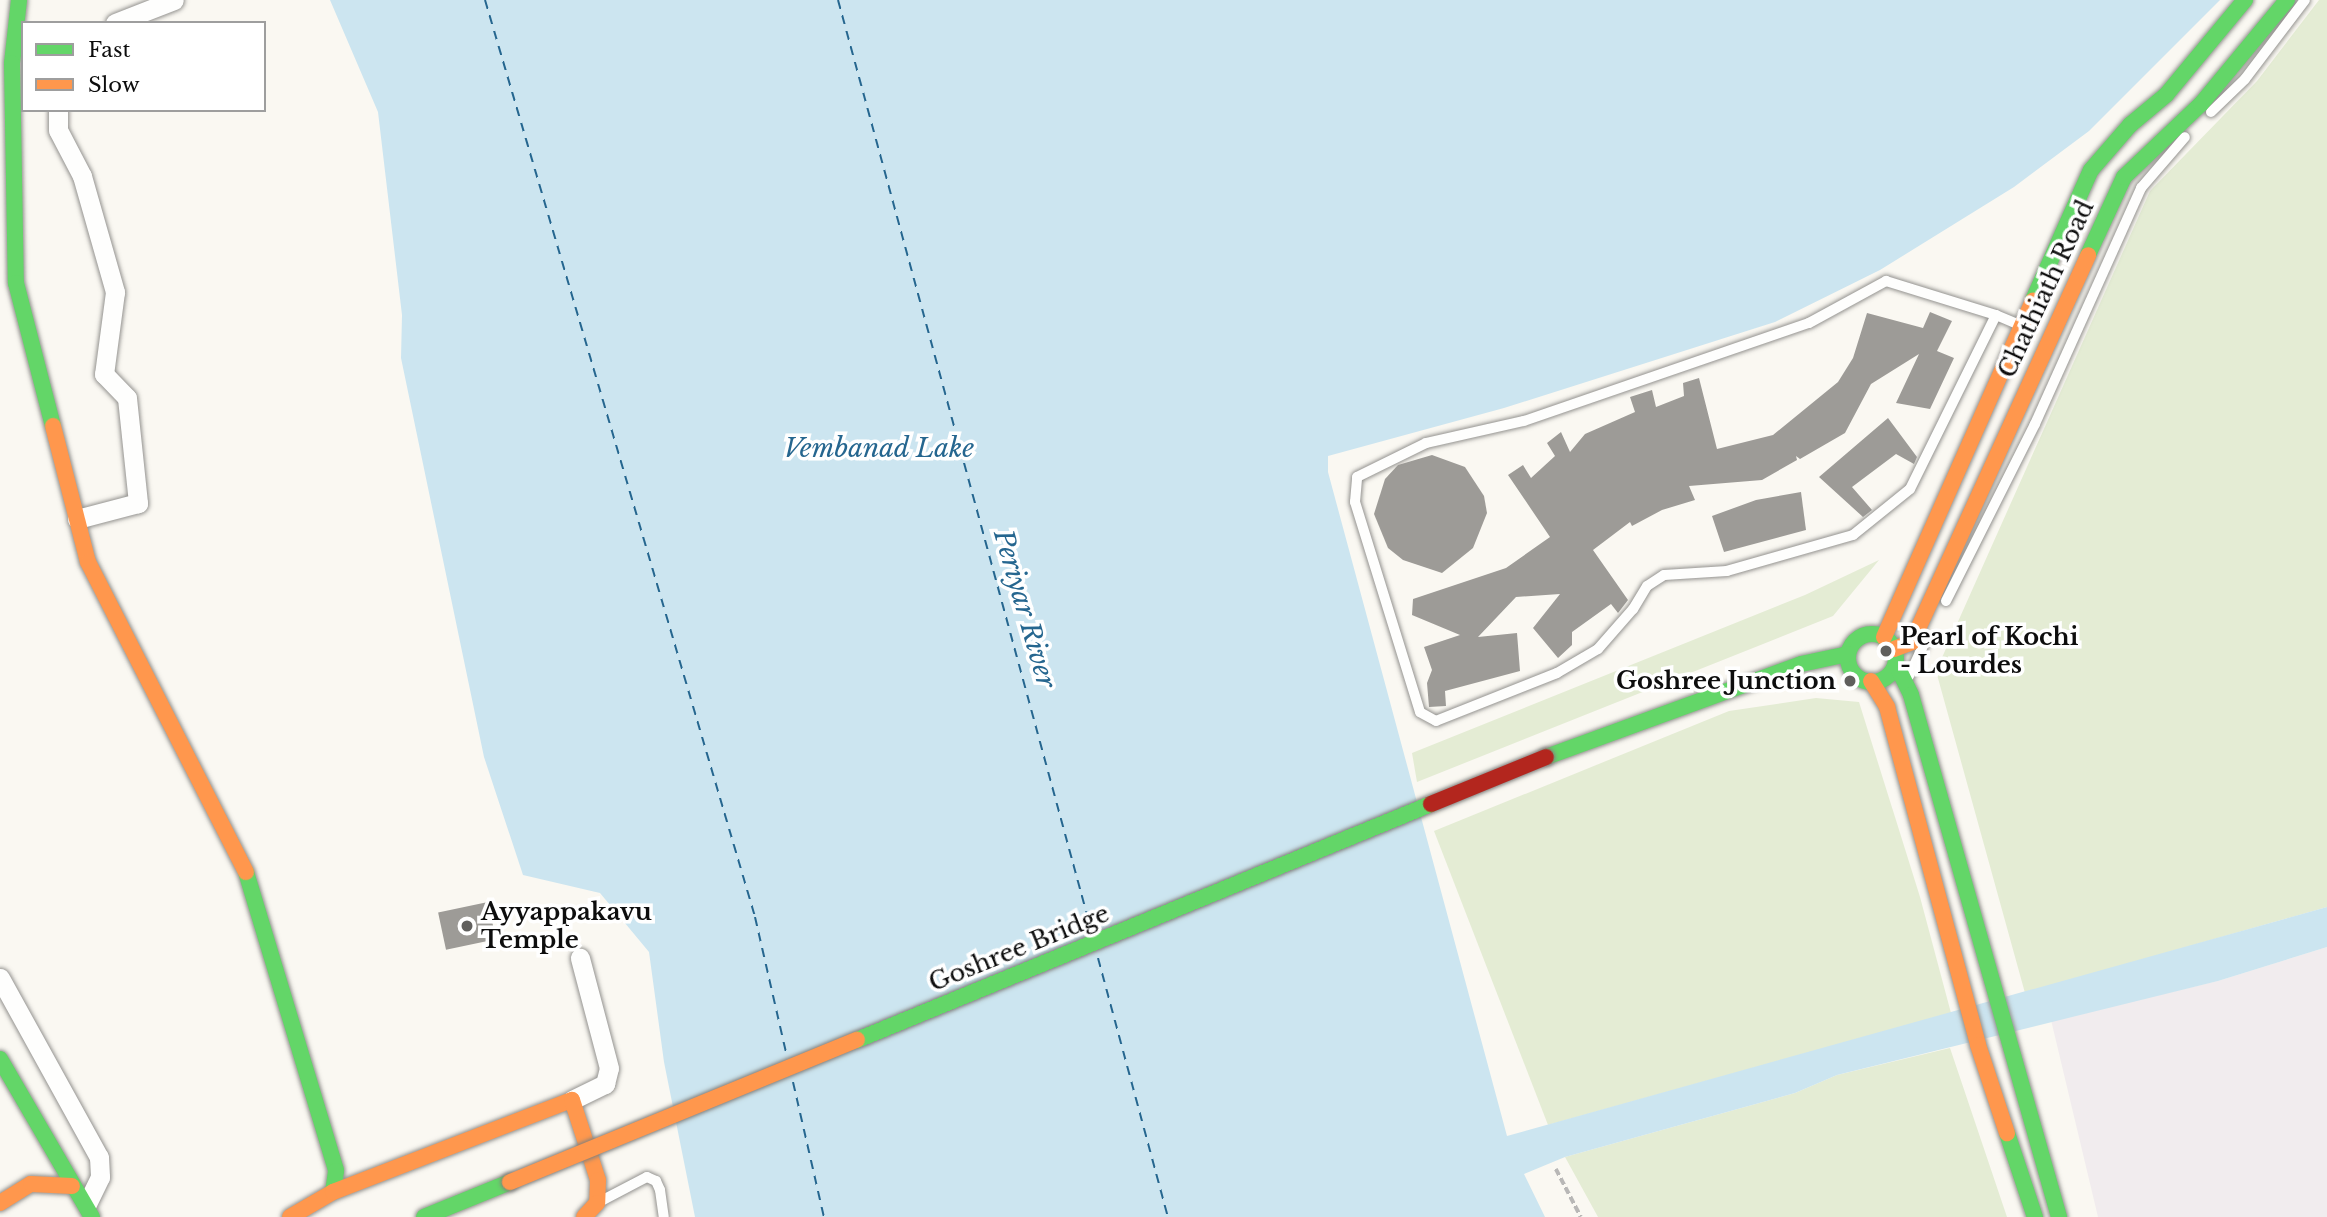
<!DOCTYPE html>
<style>
body{margin:0}
#map{position:relative;width:2327px;height:1217px;overflow:hidden;background:#faf8f2;font-family:"Libre Baskerville",serif}
div>[style]{position:absolute}
.industrial>*{inset:0;background:#f1ecee}
.green>*{inset:0;background:#e4ecd4}
.water>*{inset:0;background:#cce5f0}
.ferry>*{height:2px;margin-top:-1px;transform-origin:0;background:repeating-linear-gradient(90deg,#25668f 0 9px,transparent 0 16px)}
.building>*{inset:0;background:#9d9b97;transform-origin:0 0}
.path>*{height:3.5px;margin-top:-1.75px;transform-origin:0;background:repeating-linear-gradient(90deg,#b8b7b6 0 7px,transparent 0 10.5px)}
.roads{filter:drop-shadow(0 0 2px #949390) drop-shadow(0 0 2px #949390)}
.lane>*{height:10px;margin:-5px;padding:0 5px;transform-origin:5px;border-radius:5px;background:#fefefd}
.street>*{height:19px;margin:-9.5px;padding:0 9.5px;transform-origin:9.5px;border-radius:9.5px;background:#fefefd}
.fast>*{height:16px;margin:-8px;padding:0 8px;transform-origin:8px;border-radius:8px;background:#63d668}
.fast>.ring{margin:-8px;padding:0;box-sizing:content-box;background:none;border:16px solid #63d668;border-radius:50%}
.slow>*{height:16px;margin:-8px;padding:0 8px;transform-origin:8px;border-radius:8px;background:#ff974d}
.bridges{filter:drop-shadow(0 0 2px #81807d) drop-shadow(0 0 2px #81807d)}
.fast-bridge>*{height:16px;margin:-8px;padding:0 8px;transform-origin:8px;border-radius:8px;background:#63d668}
.slow-bridge>*{height:16px;margin:-8px;padding:0 8px;transform-origin:8px;border-radius:8px;background:#ff974d}
.jam-bridge>*{height:16px;margin:-8px;padding:0 8px;transform-origin:8px;border-radius:8px;background:#b3261e}
.dots>*{width:19px;height:19px;translate:-50% -50%;box-sizing:border-box;border:4px solid #fff;border-radius:50%}
span{translate:-50% -50%;white-space:nowrap;text-align:center;line-height:1.15;-webkit-text-stroke:7px #fff;paint-order:stroke}
.street-label{font-size:24px;color:#0d0d0d}
.poi-label{font-size:24px;color:#0d0d0d;font-weight:700}
.left{translate:0 -50%;text-align:left}
.right{translate:-100% -50%;text-align:right}
.water-label{font-size:26px;color:#25668f;font-style:italic}
.legend{position:absolute;left:21px;top:21px;width:245px;height:91px;box-sizing:border-box;background:#fff;border:2px solid #9e9e9e;margin:0;padding:9px 12px;list-style:none;font-size:21px;color:#0d0d0d}
.legend li{display:flex;align-items:center;gap:14px;height:35px}
.legend b{width:35px;border:2px solid #9e9e9e}
</style>
<div id="map">
<div class="industrial">
<i style="clip-path:polygon(2327px 947px,2327px 1217px,2098px 1217px,2051px 1020px,2218px 981px)"></i>
</div>
<div class="green">
<i style="clip-path:polygon(2319px 0,2327px 0,2327px 907px,2025px 993px,1936px 671px,2150px 191px,2257px 81px)"></i>
<i style="clip-path:polygon(1879px 560px,1833px 616px,1417px 782px,1412px 753px,1805px 595px)"></i>
<i style="clip-path:polygon(1816px 698px,1859px 702px,1920px 897px,1951px 1013px,1548px 1125px,1434px 831px,1729px 711px)"></i>
<i style="clip-path:polygon(1950px 1048px,2007px 1217px,1598px 1217px,1565px 1157px,1795px 1093px,1837px 1075px)"></i>
</div>
<div class="water">
<i style="clip-path:polygon(330px 0,2220px 0,2089px 131px,2014px 187px,1880px 270px,1775px 322px,1504px 408px,1328px 456px,1328px 472px,1507px 1136px,2327px 907px,2327px 947px,2218px 981px,1837px 1075px,1795px 1093px,1565px 1157px,1524px 1174px,1545px 1217px,695px 1217px,664px 1062px,649px 952px,600px 893px,523px 875px,484px 757px,401px 358px,402px 315px,378px 112px)"></i>
</div>
<div class="ferry">
<i style="left:485px;top:0;width:956px;rotate:73.59deg"></i>
<i style="left:755px;top:917px;width:139px;rotate:77.1deg"></i>
<i style="left:838px;top:0;width:963px;rotate:74.77deg"></i>
<i style="left:1098px;top:958px;width:268px;rotate:74.9deg"></i>
<i style="left:793px;top:1082px;width:139px;rotate:77.1deg"></i>
</div>
<div class="building">
<i style="clip-path:polygon(1930px 312px,1952px 321px,1937px 351px,1954px 358px,1930px 409px,1896px 403px,1919px 354px,1871px 384px,1845px 433px,1800px 459px,1796px 456px,1797px 460px,1762px 480px,1689px 486px,1695px 500px,1662px 510px,1632px 526px,1630px 522px,1593px 550px,1628px 600px,1618px 613px,1611px 604px,1572px 632px,1572px 645px,1558px 658px,1533px 628px,1560px 594px,1516px 597px,1478px 637px,1517px 633px,1520px 671px,1445px 691px,1446px 706px,1429px 707px,1427px 683px,1432px 670px,1424px 647px,1460px 635px,1412px 615px,1413px 599px,1506px 568px,1550px 537px,1508px 475px,1523px 465px,1531px 478px,1555px 456px,1547px 443px,1561px 432px,1570px 452px,1585px 434px,1635px 412px,1630px 397px,1652px 390px,1656px 407px,1684px 396px,1683px 383px,1699px 378px,1717px 449px,1773px 435px,1838px 382px,1853px 358px,1867px 313px,1923px 328px)"></i>
<i style="clip-path:polygon(1888px 418px,1917px 457px,1914px 464px,1896px 454px,1852px 487px,1872px 510px,1863px 517px,1819px 477px)"></i>
<i style="clip-path:polygon(1432px 455px,1465px 467px,1484px 496px,1487px 513px,1473px 548px,1442px 573px,1403px 560px,1388px 548px,1374px 514px,1385px 479px,1398px 465px)"></i>
<i style="clip-path:polygon(1801px 492px,1806px 530px,1724px 552px,1712px 516px,1756px 500px)"></i>
<i style="left:488px;top:902px;width:38px;height:51px;rotate:78deg"></i>
</div>
<div class="path">
<i style="left:1556px;top:1169px;width:54px;rotate:62.5deg"></i>
</div>
<div class="roads">
<div class="lane">
<i style="left:2211px;top:112px;width:47px;rotate:-44.1deg"></i>
<i style="left:2245px;top:79px;width:99px;rotate:-52.8deg"></i>
<i style="left:1996px;top:315px;width:194px;rotate:116.3deg"></i>
<i style="left:1910px;top:489px;width:73px;rotate:141.1deg"></i>
<i style="left:1853px;top:535px;width:131px;rotate:164.1deg"></i>
<i style="left:1727px;top:571px;width:63px;rotate:176.4deg"></i>
<i style="left:1664px;top:575px;width:20px;rotate:147deg"></i>
<i style="left:1647px;top:586px;width:27px;rotate:121deg"></i>
<i style="left:1633px;top:609px;width:53px;rotate:131.2deg"></i>
<i style="left:1598px;top:649px;width:48px;rotate:149.7deg"></i>
<i style="left:1557px;top:673px;width:130px;rotate:158.4deg"></i>
<i style="left:1436px;top:721px;width:18px;rotate:-151deg"></i>
<i style="left:1420px;top:712px;width:220px;rotate:-107.2deg"></i>
<i style="left:1355px;top:502px;width:25px;rotate:-85deg"></i>
<i style="left:1357px;top:477px;width:77px;rotate:-26.2deg"></i>
<i style="left:1426px;top:443px;width:100px;rotate:-12.7deg"></i>
<i style="left:1524px;top:421px;width:301px;rotate:-19deg"></i>
<i style="left:1809px;top:323px;width:88px;rotate:-28.6deg"></i>
<i style="left:1886px;top:281px;width:115px;rotate:17.2deg"></i>
<i style="left:1996px;top:315px;width:26px;rotate:23deg"></i>
<i style="left:1946px;top:601px;width:198px;rotate:-63.3deg"></i>
<i style="left:2035px;top:424px;width:259px;rotate:-65.8deg"></i>
<i style="left:2141px;top:188px;width:67px;rotate:-49.2deg"></i>
<i style="left:1909px;top:676px;width:38px;rotate:-65deg"></i>
<i style="left:601px;top:1201px;width:52px;rotate:-27.6deg"></i>
<i style="left:647px;top:1177px;width:10px;rotate:24deg"></i>
<i style="left:656px;top:1181px;width:10px;rotate:66deg"></i>
<i style="left:660px;top:1190px;width:27px;rotate:82deg"></i>
</div>
<div class="street">
<i style="left:115px;top:23px;width:63px;rotate:-21.3deg"></i>
<i style="left:58px;top:110px;width:20px;rotate:90deg"></i>
<i style="left:58px;top:130px;width:52px;rotate:62.4deg"></i>
<i style="left:82px;top:176px;width:121px;rotate:74.1deg"></i>
<i style="left:115px;top:292px;width:83px;rotate:97.6deg"></i>
<i style="left:104px;top:374px;width:33px;rotate:46deg"></i>
<i style="left:127px;top:398px;width:106px;rotate:84deg"></i>
<i style="left:138px;top:503px;width:63px;rotate:165.3deg"></i>
<i style="left:0;top:978px;width:205px;rotate:61.1deg"></i>
<i style="left:99px;top:1157px;width:20px;rotate:87deg"></i>
<i style="left:100px;top:1177px;width:30px;rotate:116deg"></i>
<i style="left:572px;top:1100px;width:37px;rotate:-26deg"></i>
<i style="left:605px;top:1084px;width:16px;rotate:-76deg"></i>
<i style="left:609px;top:1068px;width:114px;rotate:-104.8deg"></i>
</div>
<div class="fast">
<i style="left:19px;top:0;width:63px;rotate:96.3deg"></i>
<i style="left:12px;top:63px;width:220px;rotate:89deg"></i>
<i style="left:16px;top:283px;width:148px;rotate:75.5deg"></i>
<i style="left:2088px;top:255px;width:86px;rotate:-65.2deg"></i>
<i style="left:2124px;top:177px;width:106px;rotate:-43.5deg"></i>
<i style="left:2201px;top:104px;width:135px;rotate:-50.4deg"></i>
<i style="left:2033px;top:300px;width:142px;rotate:-66deg"></i>
<i style="left:2091px;top:170px;width:60px;rotate:-49.1deg"></i>
<i style="left:2130px;top:125px;width:47px;rotate:-39.8deg"></i>
<i style="left:2166px;top:95px;width:124px;rotate:-50.3deg"></i>
<i class="ring" style="left:1848px;top:634px;width:32px;height:32px"></i>
<i style="left:1896px;top:664px;width:34px;rotate:64deg"></i>
<i style="left:1911px;top:695px;width:543px;rotate:74.17deg"></i>
<i style="left:1546px;top:757px;width:271px;rotate:-20deg"></i>
<i style="left:1801px;top:664px;width:48px;rotate:-12deg"></i>
<i style="left:246px;top:872px;width:312px;rotate:73.2deg"></i>
<i style="left:336px;top:1171px;width:21px;rotate:98deg"></i>
<i style="left:0;top:1059px;width:183px;rotate:59.8deg"></i>
<i style="left:2007px;top:1133px;width:89px;rotate:71.6deg"></i>
<i style="left:424px;top:1217px;width:93px;rotate:-22.1deg"></i>
</div>
<div class="slow">
<i style="left:53px;top:426px;width:140px;rotate:75.6deg"></i>
<i style="left:88px;top:562px;width:348px;rotate:63deg"></i>
<i style="left:1884px;top:637px;width:368px;rotate:-66.1deg"></i>
<i style="left:1894px;top:649px;width:19px;rotate:-21deg"></i>
<i style="left:1912px;top:642px;width:425px;rotate:-65.5deg"></i>
<i style="left:1871px;top:681px;width:31px;rotate:58deg"></i>
<i style="left:1887px;top:707px;width:350px;rotate:74.9deg"></i>
<i style="left:1978px;top:1045px;width:93px;rotate:71.8deg"></i>
<i style="left:0;top:1203px;width:36px;rotate:-32deg"></i>
<i style="left:31px;top:1184px;width:41px;rotate:2.8deg"></i>
<i style="left:290px;top:1217px;width:50px;rotate:-30.2deg"></i>
<i style="left:333px;top:1192px;width:256px;rotate:-21.1deg"></i>
<i style="left:572px;top:1100px;width:84px;rotate:72deg"></i>
<i style="left:598px;top:1180px;width:23px;rotate:92deg"></i>
<i style="left:597px;top:1203px;width:19px;rotate:133deg"></i>
</div>
</div>
<div class="bridges">
<div class="fast-bridge">
<i style="left:857px;top:1040px;width:621px;rotate:-22.35deg"></i>
</div>
<div class="slow-bridge">
<i style="left:510px;top:1182px;width:375px;rotate:-22.3deg"></i>
</div>
<div class="jam-bridge">
<i style="left:1431px;top:804px;width:124px;rotate:-22.2deg"></i>
</div>
</div>
<div class="dots">
<i style="left:1886px;top:651px;background:#605f5d"></i>
<i style="left:1850px;top:681px;background:#605f5d"></i>
<i style="left:467px;top:926px;background:#605f5d"></i>
</div>
<div class="street-label">
<span style="left:2046px;top:289px;rotate:-65deg">Chathiath Road</span>
<span style="left:1019px;top:948px;rotate:-22deg">Goshree Bridge</span>
</div>
<div class="poi-label">
<span class="left" style="left:1900px;top:651px">Pearl of Kochi<br>- Lourdes</span>
<span class="right" style="left:1836px;top:681px">Goshree Junction</span>
<span class="left" style="left:481px;top:926px">Ayyappakavu<br>Temple</span>
</div>
<div class="water-label">
<span style="left:879px;top:449px">Vembanad Lake</span>
<span style="left:1024px;top:609px;rotate:74deg">Periyar River</span>
</div>
<ul class="legend">
<li><b style="height:9px;background:#63d668"></b>Fast</li>
<li><b style="height:9px;background:#ff974d"></b>Slow</li>
</ul>
</div>
